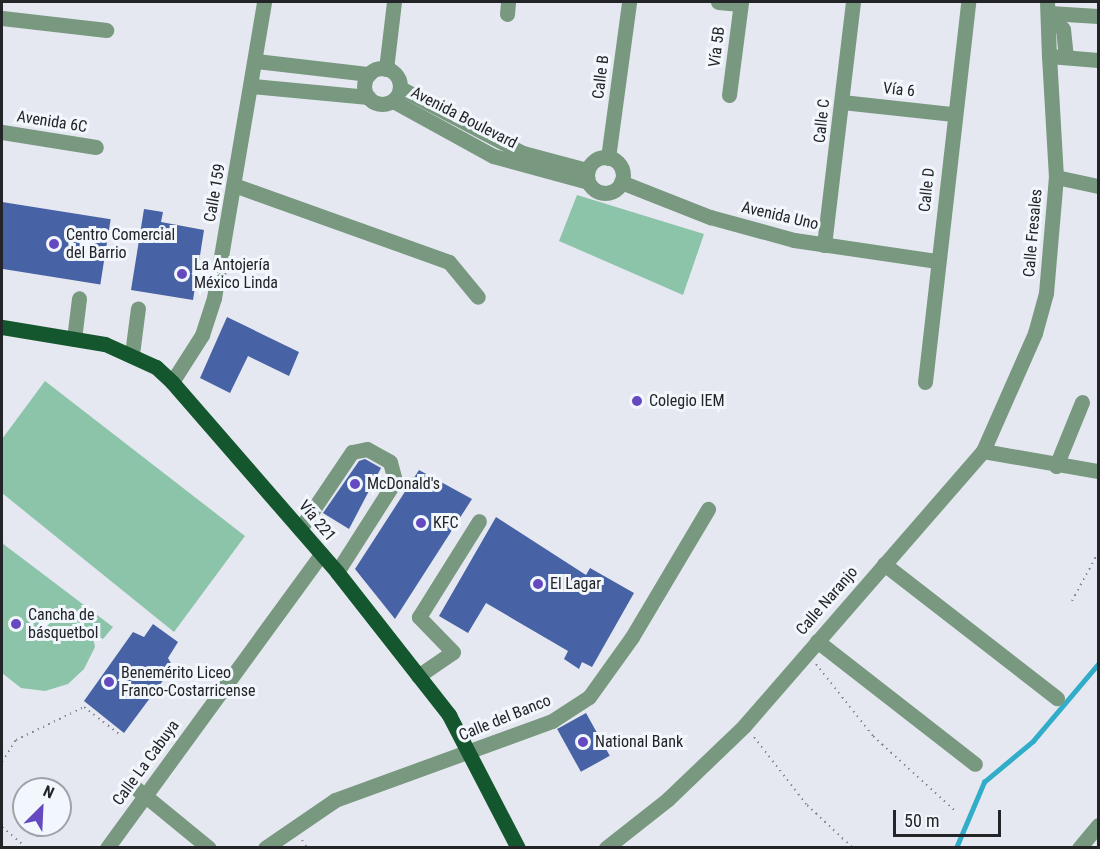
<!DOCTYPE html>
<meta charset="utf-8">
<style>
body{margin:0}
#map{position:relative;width:1100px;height:849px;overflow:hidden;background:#e5e8f0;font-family:"Roboto Condensed",sans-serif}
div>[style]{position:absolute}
.green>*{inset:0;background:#8cc4aa}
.stream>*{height:4.5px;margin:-2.25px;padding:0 2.25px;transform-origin:2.25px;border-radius:2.25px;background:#32adc9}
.building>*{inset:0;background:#4762a5;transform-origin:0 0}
.path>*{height:2px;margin-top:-1px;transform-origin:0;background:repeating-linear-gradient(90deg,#888a90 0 1.5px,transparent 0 6px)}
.minor>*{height:15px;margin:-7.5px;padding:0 7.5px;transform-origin:7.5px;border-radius:7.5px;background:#799880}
.minor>.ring{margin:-7.5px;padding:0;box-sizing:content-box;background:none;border:15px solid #799880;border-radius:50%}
.major>*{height:15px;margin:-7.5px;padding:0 7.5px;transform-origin:7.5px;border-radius:7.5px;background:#14562d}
.dots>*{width:16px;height:16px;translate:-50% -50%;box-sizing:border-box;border:3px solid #f2f6fd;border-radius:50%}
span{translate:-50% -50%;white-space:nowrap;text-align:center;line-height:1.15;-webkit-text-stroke:6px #f2f6fd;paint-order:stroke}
.street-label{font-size:16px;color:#232427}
.poi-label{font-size:16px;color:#232427}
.left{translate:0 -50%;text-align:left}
.frame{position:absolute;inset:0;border:3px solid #232427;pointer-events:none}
.north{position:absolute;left:12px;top:777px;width:60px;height:60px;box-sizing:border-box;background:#f2f6fd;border:2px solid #9fa2a7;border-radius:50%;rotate:24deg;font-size:16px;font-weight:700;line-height:24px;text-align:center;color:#232427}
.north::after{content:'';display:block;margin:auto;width:21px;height:27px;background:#6549c1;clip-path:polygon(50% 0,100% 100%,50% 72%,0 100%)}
.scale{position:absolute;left:893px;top:810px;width:108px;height:27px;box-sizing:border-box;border:3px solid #232427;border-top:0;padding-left:8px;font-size:18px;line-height:21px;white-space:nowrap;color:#232427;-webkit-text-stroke:4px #f2f6fd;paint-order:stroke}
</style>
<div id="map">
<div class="green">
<i style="clip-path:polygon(577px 195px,704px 234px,683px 295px,559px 241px)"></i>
<i style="clip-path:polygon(45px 381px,245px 536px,174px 632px,2px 493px,2px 439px)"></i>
<i style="clip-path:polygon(2px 543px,113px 627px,103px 639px,92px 633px,95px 647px,84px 669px,68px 684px,45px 691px,21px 688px,2px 673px)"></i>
</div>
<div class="stream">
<i style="left:956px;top:848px;width:72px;rotate:-67deg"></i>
<i style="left:984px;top:782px;width:64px;rotate:-39.9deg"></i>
<i style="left:1033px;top:741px;width:101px;rotate:-49.8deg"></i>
</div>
<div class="building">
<i style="left:2px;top:202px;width:110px;height:66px;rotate:9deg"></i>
<i style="clip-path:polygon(144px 209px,163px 212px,161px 222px,204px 230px,193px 300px,131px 290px)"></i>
<i style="clip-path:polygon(227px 317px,299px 352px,289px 376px,248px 356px,230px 393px,200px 378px)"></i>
<i style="clip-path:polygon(365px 459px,381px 468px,349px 529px,323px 513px,359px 461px)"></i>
<i style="clip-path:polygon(419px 470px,472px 499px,395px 619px,355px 569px)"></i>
<i style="clip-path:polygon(496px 517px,586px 575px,590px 568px,634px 593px,592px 667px,582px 662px,579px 669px,564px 659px,568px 651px,486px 603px,468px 633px,439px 616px)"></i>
<i style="clip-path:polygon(153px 624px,178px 642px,168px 658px,173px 667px,124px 733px,84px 701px,133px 632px,144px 637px)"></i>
<i style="left:586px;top:713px;width:49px;height:33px;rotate:61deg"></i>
</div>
<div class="path">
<i style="left:1072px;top:601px;width:55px;rotate:-61.6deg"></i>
<i style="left:816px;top:664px;width:92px;rotate:51.6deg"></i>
<i style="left:873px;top:736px;width:111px;rotate:42.4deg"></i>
<i style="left:754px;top:737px;width:86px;rotate:52.1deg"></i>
<i style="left:807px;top:805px;width:63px;rotate:43.1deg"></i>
<i style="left:2px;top:762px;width:26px;rotate:-58deg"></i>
<i style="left:16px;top:740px;width:76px;rotate:-25.9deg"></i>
<i style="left:84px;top:707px;width:44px;rotate:37.6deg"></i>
<i style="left:2px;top:827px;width:33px;rotate:40deg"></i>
<i style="left:302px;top:840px;width:9px;rotate:58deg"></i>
</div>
<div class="minor">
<i style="left:718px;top:2px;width:22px;rotate:5deg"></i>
<i style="left:1047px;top:2px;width:54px;rotate:87.9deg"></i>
<i style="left:1049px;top:13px;width:49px;rotate:3.5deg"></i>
<i style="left:1049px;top:13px;width:21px;rotate:49deg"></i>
<i style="left:1063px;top:29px;width:28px;rotate:84deg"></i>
<i style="left:507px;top:14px;width:12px;rotate:-85deg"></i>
<i style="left:2px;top:18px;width:105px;rotate:6.6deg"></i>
<i style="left:256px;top:61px;width:114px;rotate:6.6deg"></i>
<i class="ring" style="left:364px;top:68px;width:21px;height:21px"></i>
<i style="left:386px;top:69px;width:67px;rotate:-83.2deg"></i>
<i style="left:252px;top:86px;width:117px;rotate:5.4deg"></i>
<i style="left:400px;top:88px;width:139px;rotate:27.9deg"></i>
<i style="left:523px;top:153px;width:66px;rotate:14.9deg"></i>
<i style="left:729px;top:95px;width:94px;rotate:-82.6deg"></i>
<i style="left:393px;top:101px;width:114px;rotate:28.8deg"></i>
<i style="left:493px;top:156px;width:98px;rotate:15.3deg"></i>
<i style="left:842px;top:102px;width:112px;rotate:6.2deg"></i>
<i style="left:2px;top:132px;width:95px;rotate:9.1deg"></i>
<i class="ring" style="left:587px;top:157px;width:21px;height:21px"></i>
<i style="left:608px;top:158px;width:157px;rotate:-82.3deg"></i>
<i style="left:1056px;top:177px;width:43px;rotate:12.1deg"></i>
<i style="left:621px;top:182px;width:96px;rotate:21.5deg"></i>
<i style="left:710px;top:217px;width:87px;rotate:15.3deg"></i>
<i style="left:794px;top:240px;width:145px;rotate:8.4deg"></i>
<i style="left:234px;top:185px;width:228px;rotate:19.7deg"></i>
<i style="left:449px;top:262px;width:45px;rotate:50.4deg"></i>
<i style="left:824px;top:245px;width:245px;rotate:-83.2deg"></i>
<i style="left:74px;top:339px;width:41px;rotate:-83deg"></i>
<i style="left:132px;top:354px;width:46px;rotate:-82.6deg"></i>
<i style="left:172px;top:382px;width:56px;rotate:-57.4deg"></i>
<i style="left:202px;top:335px;width:39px;rotate:-72deg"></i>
<i style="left:214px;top:298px;width:300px;rotate:-80.4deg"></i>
<i style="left:925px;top:382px;width:382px;rotate:-83.5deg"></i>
<i style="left:983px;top:451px;width:117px;rotate:9.9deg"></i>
<i style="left:1056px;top:466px;width:69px;rotate:-67.9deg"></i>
<i style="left:300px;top:529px;width:93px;rotate:-56deg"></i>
<i style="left:352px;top:452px;width:15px;rotate:-11deg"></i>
<i style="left:367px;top:449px;width:26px;rotate:29deg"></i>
<i style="left:390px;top:462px;width:20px;rotate:75deg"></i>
<i style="left:395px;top:481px;width:108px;rotate:122.5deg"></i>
<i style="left:884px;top:564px;width:219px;rotate:37.8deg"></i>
<i style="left:817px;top:641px;width:200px;rotate:37.9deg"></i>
<i style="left:418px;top:676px;width:42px;rotate:-34.4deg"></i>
<i style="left:453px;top:652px;width:49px;rotate:-134.2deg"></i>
<i style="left:419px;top:617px;width:113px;rotate:-58deg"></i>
<i style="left:132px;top:785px;width:99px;rotate:39.3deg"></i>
<i style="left:107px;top:848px;width:364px;rotate:-53.9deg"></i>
<i style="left:265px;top:848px;width:85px;rotate:-34.4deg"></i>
<i style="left:335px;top:800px;width:231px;rotate:-20deg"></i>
<i style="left:552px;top:721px;width:44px;rotate:-33deg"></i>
<i style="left:589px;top:697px;width:74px;rotate:-54.4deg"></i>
<i style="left:632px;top:637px;width:149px;rotate:-59.3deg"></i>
<i style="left:606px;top:848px;width:79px;rotate:-38.3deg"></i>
<i style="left:668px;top:799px;width:105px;rotate:-43.8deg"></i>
<i style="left:744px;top:726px;width:364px;rotate:-49deg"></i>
<i style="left:983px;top:451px;width:129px;rotate:-66.2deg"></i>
<i style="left:1035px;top:333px;width:41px;rotate:-74.6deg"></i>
<i style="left:1046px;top:293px;width:116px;rotate:-85.1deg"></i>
<i style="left:1056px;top:177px;width:121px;rotate:-93.3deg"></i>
<i style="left:1049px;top:56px;width:49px;rotate:4.7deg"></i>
<i style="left:1079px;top:848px;width:30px;rotate:-50deg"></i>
</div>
<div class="major">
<i style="left:2px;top:327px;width:104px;rotate:9.4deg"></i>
<i style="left:105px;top:344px;width:56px;rotate:24.3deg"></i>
<i style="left:156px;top:367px;width:22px;rotate:43deg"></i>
<i style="left:172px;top:382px;width:252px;rotate:49deg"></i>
<i style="left:337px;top:572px;width:182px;rotate:51.9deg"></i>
<i style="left:449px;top:715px;width:150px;rotate:62.6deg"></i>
</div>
<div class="dots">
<i style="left:54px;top:244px;background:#6549c1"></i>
<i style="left:182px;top:274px;background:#6549c1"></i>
<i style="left:637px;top:401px;background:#6549c1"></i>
<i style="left:355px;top:484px;background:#6549c1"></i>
<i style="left:421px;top:523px;background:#6549c1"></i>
<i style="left:538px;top:584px;background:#6549c1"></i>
<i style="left:16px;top:624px;background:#6549c1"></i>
<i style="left:109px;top:682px;background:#6549c1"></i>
<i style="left:583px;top:742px;background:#6549c1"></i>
</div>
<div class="street-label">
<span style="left:717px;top:47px;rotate:-83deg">Vía 5B</span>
<span style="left:601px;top:77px;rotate:-83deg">Calle B</span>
<span style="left:899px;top:90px;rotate:6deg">Vía 6</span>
<span style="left:464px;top:118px;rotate:27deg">Avenida Boulevard</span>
<span style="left:822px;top:121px;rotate:-84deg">Calle C</span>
<span style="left:52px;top:122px;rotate:9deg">Avenida 6C</span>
<span style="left:927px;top:190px;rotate:-84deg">Calle D</span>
<span style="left:215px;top:193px;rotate:-80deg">Calle 159</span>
<span style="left:780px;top:216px;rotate:13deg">Avenida Uno</span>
<span style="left:1033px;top:233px;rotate:-85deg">Calle Fresales</span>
<span style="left:317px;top:521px;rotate:50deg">Vía 221</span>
<span style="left:827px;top:601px;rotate:-49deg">Calle Naranjo</span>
<span style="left:505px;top:718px;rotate:-22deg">Calle del Banco</span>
<span style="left:146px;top:763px;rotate:-54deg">Calle La Cabuya</span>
</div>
<div class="poi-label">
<span class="left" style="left:66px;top:244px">Centro Comercial<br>del Barrio</span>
<span class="left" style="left:194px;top:274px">La Antojería<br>México Linda</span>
<span class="left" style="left:649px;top:401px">Colegio IEM</span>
<span class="left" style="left:367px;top:484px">McDonald's</span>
<span class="left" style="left:433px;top:523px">KFC</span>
<span class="left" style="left:550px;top:584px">El Lagar</span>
<span class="left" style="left:28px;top:624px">Cancha de<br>básquetbol</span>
<span class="left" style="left:121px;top:682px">Benemérito Liceo<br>Franco-Costarricense</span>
<span class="left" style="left:595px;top:742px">National Bank</span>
</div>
<div class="frame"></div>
<div class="north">N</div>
<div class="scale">50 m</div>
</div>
